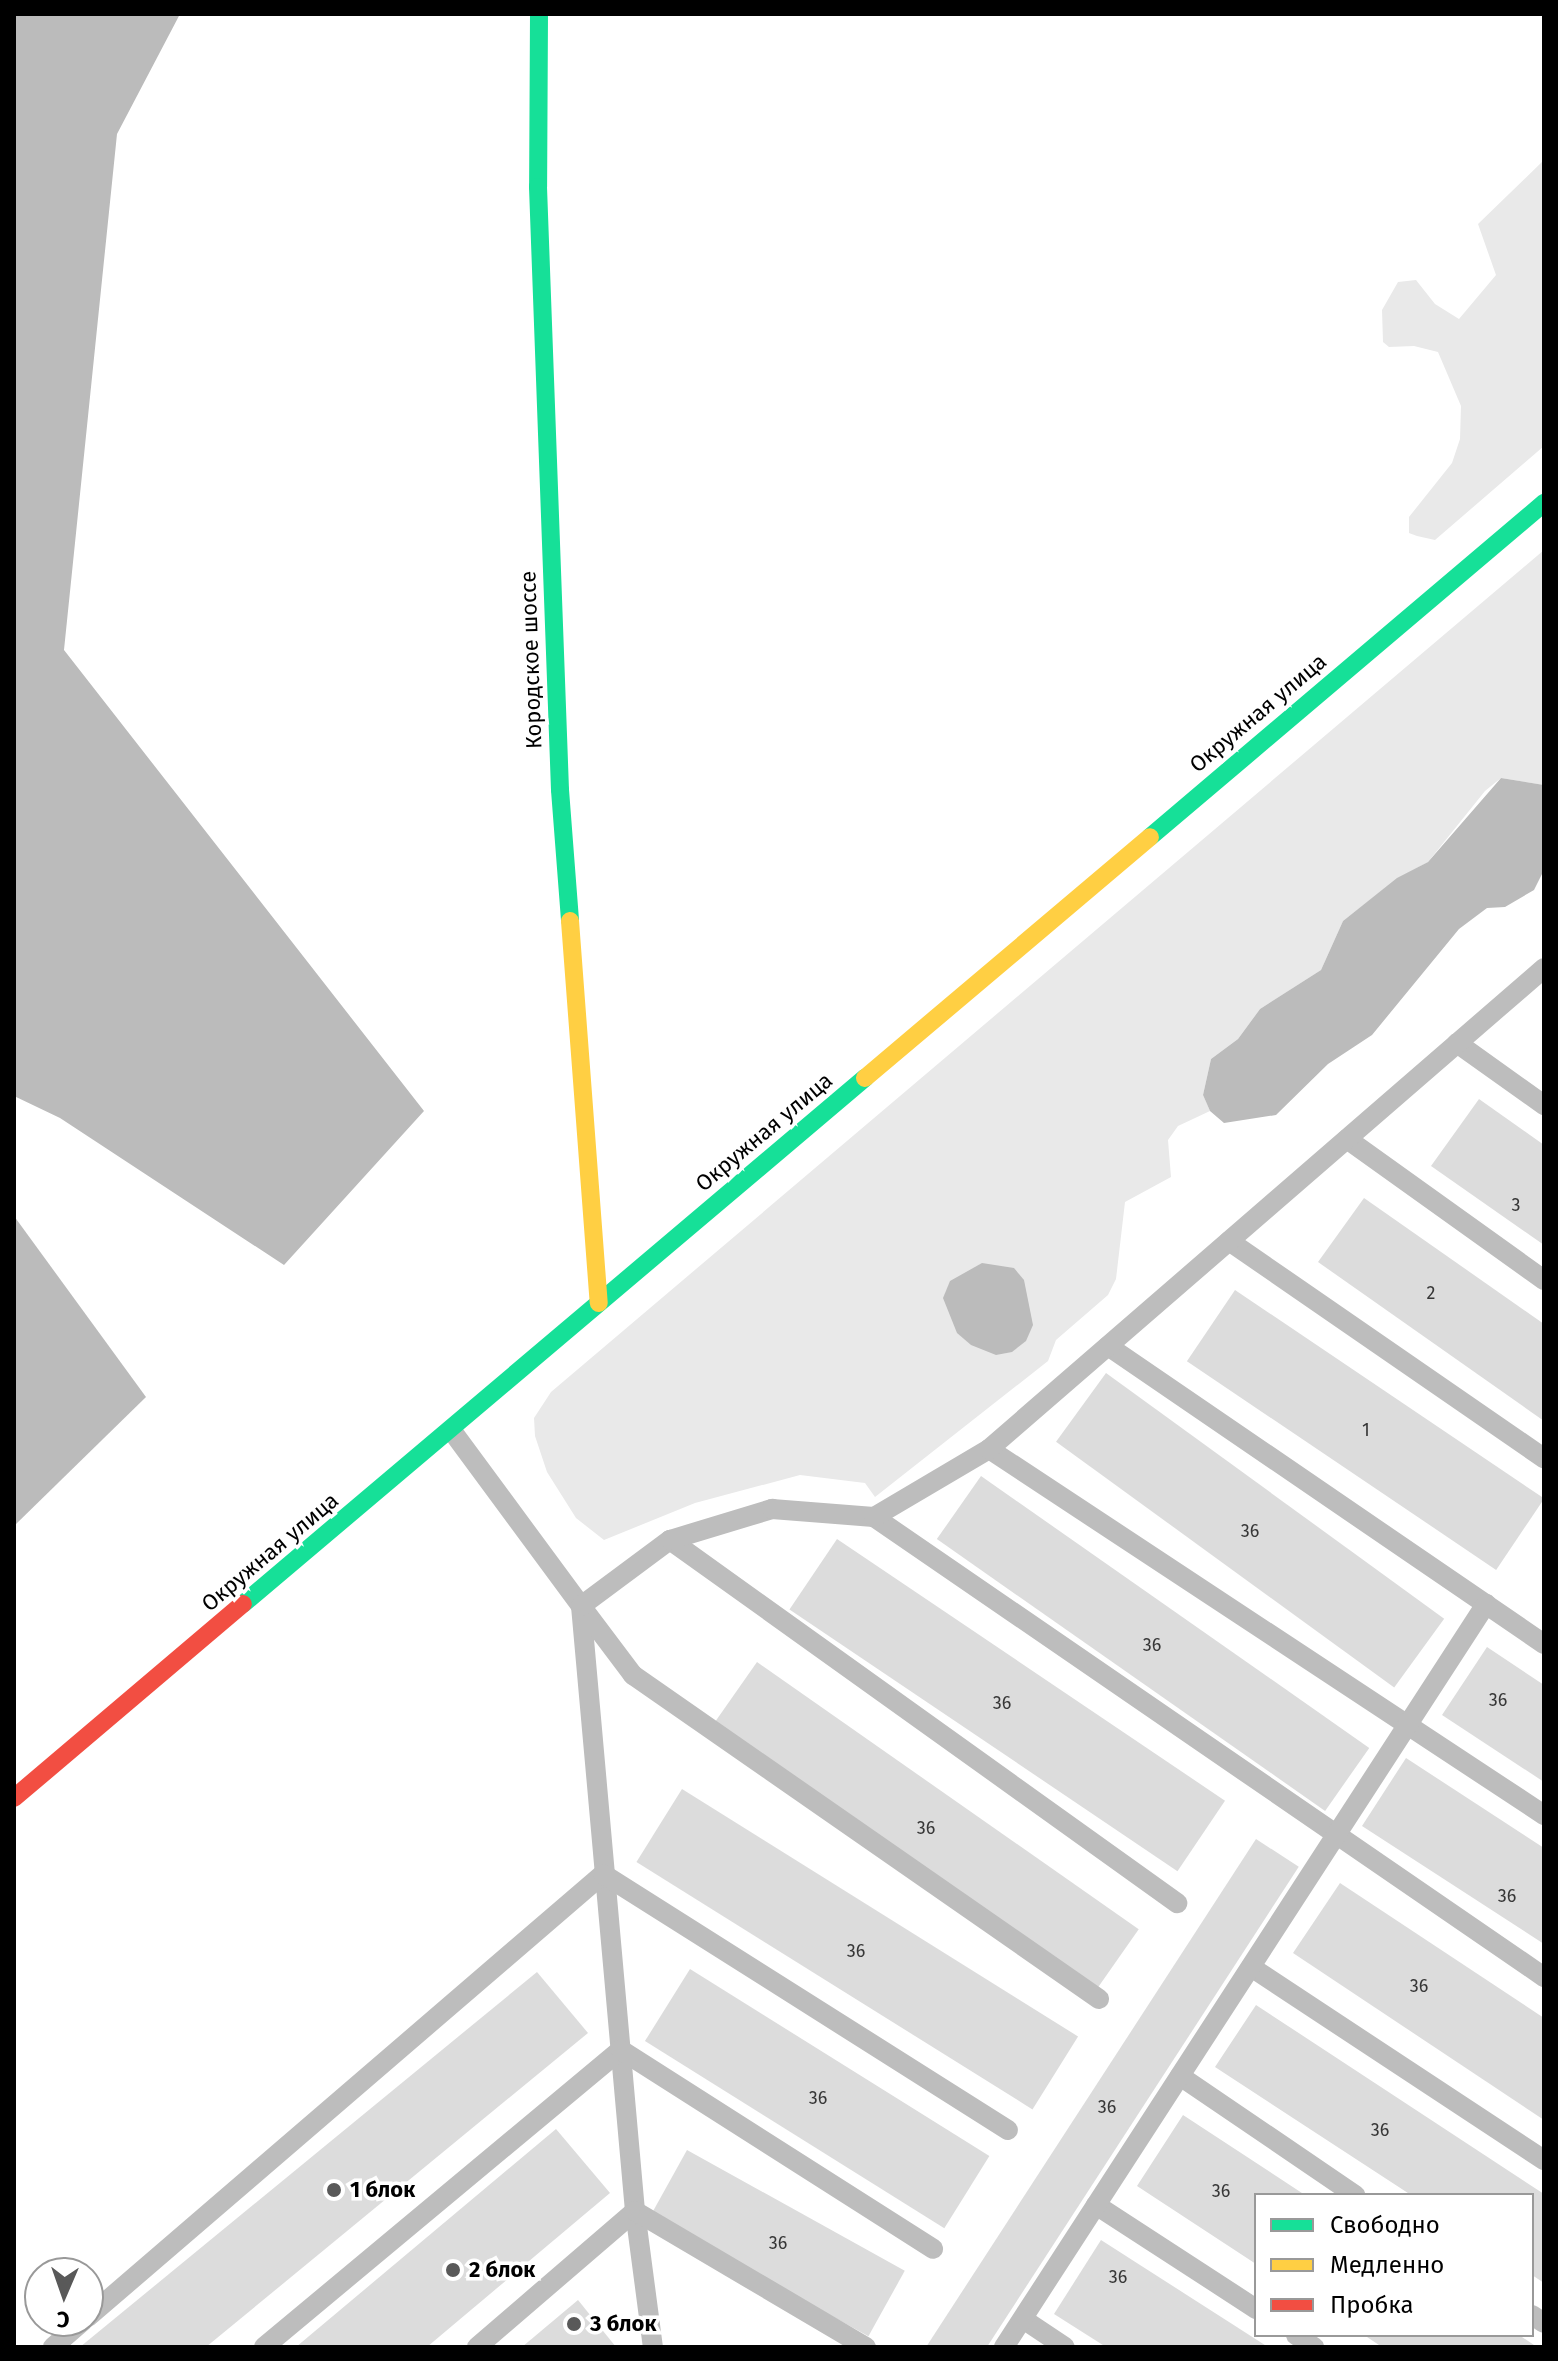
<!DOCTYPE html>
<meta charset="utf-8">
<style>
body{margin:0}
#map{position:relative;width:1558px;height:2361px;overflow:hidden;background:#fff;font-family:"Fira Sans",sans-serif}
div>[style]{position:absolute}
.green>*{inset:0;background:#e9e9e9}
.water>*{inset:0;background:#bbb}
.building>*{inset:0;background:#dcdcdc;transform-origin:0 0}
.lane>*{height:20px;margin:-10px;padding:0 10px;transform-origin:10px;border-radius:10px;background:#bdbdbd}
.fast>*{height:18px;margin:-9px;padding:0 9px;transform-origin:9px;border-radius:9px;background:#16e098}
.slow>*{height:18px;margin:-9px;padding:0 9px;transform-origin:9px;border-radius:9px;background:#ffcf43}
.jam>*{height:18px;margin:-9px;padding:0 9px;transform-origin:9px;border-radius:9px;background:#f24e42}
.dots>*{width:22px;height:22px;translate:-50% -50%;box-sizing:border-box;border:4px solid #fff;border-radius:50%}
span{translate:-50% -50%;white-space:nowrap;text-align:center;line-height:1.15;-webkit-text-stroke:7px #fff;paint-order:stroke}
.number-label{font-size:18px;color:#373737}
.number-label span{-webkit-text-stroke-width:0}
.street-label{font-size:22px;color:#000}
.poi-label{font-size:22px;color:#000;font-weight:700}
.left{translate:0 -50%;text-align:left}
.frame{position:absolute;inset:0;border:16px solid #000;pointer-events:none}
.legend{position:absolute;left:1254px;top:2193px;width:280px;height:144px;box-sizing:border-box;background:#fff;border:2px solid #999;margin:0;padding:10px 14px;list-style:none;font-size:24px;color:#000}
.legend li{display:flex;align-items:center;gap:16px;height:40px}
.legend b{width:40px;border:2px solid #999}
.north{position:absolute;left:24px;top:2257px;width:80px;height:80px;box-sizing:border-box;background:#fff;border:2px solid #999;border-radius:50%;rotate:182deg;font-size:22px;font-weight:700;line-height:32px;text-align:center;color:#000}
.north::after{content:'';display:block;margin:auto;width:28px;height:36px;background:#595959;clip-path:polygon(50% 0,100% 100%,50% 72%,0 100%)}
</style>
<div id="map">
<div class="green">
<i style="clip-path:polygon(1544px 160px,1544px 446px,1435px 540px,1417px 536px,1409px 533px,1409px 517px,1452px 463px,1460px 439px,1461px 406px,1438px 352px,1414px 346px,1389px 347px,1383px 342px,1382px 310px,1398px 282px,1416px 280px,1435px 304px,1459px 319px,1496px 275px,1478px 224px)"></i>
<i style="clip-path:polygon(1544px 550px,1544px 785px,1501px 778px,1485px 791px,1428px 862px,1397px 879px,1343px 921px,1321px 970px,1260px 1009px,1238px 1039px,1211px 1059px,1203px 1095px,1210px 1111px,1178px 1126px,1168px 1140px,1171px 1177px,1125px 1202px,1116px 1279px,1108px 1295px,1056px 1340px,1048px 1361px,875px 1497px,865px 1483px,800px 1475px,695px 1503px,604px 1540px,576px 1518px,547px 1472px,535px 1436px,534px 1418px,551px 1392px)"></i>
</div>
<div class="water">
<i style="clip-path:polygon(14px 14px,180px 14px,117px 134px,64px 650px,424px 1111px,284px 1265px,60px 1118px,14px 1096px)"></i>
<i style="clip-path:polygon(1501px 778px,1544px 785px,1544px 870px,1534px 890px,1505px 907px,1487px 908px,1459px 929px,1372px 1035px,1328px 1064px,1276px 1115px,1224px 1123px,1210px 1111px,1203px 1095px,1211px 1059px,1238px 1039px,1260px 1009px,1321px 970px,1343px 921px,1397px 878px,1428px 862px)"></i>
<i style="clip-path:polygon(14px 1216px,146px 1397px,14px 1526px)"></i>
<i style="clip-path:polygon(982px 1263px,1014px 1268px,1024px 1280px,1033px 1325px,1026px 1341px,1012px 1352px,996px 1355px,971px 1345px,957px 1333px,943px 1298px,950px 1281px)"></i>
</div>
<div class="building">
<i style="clip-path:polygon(1479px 1099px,1544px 1145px,1544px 1245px,1431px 1166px)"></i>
<i style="clip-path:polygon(1364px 1198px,1544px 1324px,1544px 1421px,1318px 1262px)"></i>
<i style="left:1235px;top:1290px;width:373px;height:86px;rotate:34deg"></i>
<i style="left:1106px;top:1373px;width:418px;height:85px;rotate:36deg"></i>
<i style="left:981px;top:1476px;width:474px;height:77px;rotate:35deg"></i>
<i style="left:837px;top:1539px;width:468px;height:85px;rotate:34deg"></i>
<i style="clip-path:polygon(1487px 1647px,1544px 1685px,1544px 1782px,1442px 1715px)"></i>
<i style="left:757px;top:1662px;width:466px;height:80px;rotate:35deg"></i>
<i style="clip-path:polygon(1406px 1758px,1544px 1848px,1544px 1944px,1362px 1826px)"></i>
<i style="left:682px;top:1789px;width:467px;height:86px;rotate:32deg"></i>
<i style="left:1256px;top:1839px;width:51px;height:612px;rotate:33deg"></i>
<i style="clip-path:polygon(1340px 1883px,1544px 2018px,1544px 2120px,1293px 1953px)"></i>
<i style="left:690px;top:1969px;width:353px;height:85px;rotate:32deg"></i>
<i style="clip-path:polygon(537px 1972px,588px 2033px,206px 2347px,80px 2347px)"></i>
<i style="clip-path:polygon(1256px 2005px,1544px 2194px,1544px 2283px,1532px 2275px,1532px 2195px,1411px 2195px,1215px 2067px)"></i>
<i style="clip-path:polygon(1183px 2115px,1305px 2195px,1256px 2195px,1256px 2264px,1137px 2186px)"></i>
<i style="clip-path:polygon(556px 2129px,610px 2193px,427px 2347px,296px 2347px)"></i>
<i style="left:687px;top:2150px;width:249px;height:75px;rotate:29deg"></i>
<i style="clip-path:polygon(1101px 2240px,1268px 2347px,1106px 2347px,1054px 2314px)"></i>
<i style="clip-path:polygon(578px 2300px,616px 2347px,522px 2347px)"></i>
<i style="clip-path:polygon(1364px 2335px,1519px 2335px,1537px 2347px,1382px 2347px)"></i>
</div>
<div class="lane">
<i style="left:1457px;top:1043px;width:107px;rotate:35.5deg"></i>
<i style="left:1347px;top:1139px;width:242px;rotate:35.6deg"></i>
<i style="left:1229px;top:1241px;width:383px;rotate:34.6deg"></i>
<i style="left:1108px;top:1346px;width:528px;rotate:34.35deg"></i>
<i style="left:452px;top:1431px;width:217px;rotate:53.6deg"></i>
<i style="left:581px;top:1606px;width:607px;rotate:84.9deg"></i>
<i style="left:635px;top:2211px;width:137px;rotate:82.5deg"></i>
<i style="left:989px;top:1449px;width:665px;rotate:33.4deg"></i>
<i style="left:874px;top:1517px;width:813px;rotate:34.47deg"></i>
<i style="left:670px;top:1540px;width:624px;rotate:35.6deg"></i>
<i style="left:1251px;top:1967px;width:351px;rotate:33.4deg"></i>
<i style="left:1099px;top:1999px;width:568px;rotate:-145.19deg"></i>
<i style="left:633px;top:1675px;width:86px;rotate:-127deg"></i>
<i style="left:581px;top:1606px;width:111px;rotate:-36.6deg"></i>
<i style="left:670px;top:1540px;width:107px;rotate:-16.9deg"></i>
<i style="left:772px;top:1509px;width:102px;rotate:4.5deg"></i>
<i style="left:874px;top:1517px;width:134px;rotate:-30.6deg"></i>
<i style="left:989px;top:1449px;width:734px;rotate:-40.91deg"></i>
<i style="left:1180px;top:2076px;width:212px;rotate:34.2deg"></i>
<i style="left:1096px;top:2205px;width:191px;rotate:33deg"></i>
<i style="left:1532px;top:2315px;width:14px;rotate:34deg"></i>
<i style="left:88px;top:2317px;width:679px;rotate:-40.7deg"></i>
<i style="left:603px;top:1874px;width:479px;rotate:32.3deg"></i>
<i style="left:1023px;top:2319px;width:50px;rotate:33.7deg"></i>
<i style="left:1296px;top:2335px;width:22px;rotate:34deg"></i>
<i style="left:53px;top:2347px;width:40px;rotate:-41deg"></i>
<i style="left:264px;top:2347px;width:464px;rotate:-39.8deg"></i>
<i style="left:621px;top:2050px;width:370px;rotate:32.5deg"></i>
<i style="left:477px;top:2347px;width:208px;rotate:-40.7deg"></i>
<i style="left:635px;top:2211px;width:268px;rotate:30.5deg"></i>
<i style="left:1004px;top:2347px;width:886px;rotate:-57.03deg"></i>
</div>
<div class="fast">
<i style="left:539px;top:14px;width:173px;rotate:90.3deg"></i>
<i style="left:538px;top:187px;width:603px;rotate:87.91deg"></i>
<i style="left:560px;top:790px;width:131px;rotate:85.6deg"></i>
<i style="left:1150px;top:837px;width:517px;rotate:-40.29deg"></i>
<i style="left:243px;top:1604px;width:815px;rotate:-40.22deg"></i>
</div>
<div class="slow">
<i style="left:570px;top:921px;width:383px;rotate:85.7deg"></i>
<i style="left:865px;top:1078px;width:373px;rotate:-40.2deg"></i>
</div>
<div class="jam">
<i style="left:14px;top:1798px;width:300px;rotate:-40.3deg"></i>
</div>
<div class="dots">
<i style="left:334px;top:2190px;background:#595959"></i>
<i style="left:453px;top:2270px;background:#595959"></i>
<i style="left:574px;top:2324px;background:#595959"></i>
</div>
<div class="number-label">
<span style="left:1516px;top:1205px">3</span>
<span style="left:1431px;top:1293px">2</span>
<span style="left:1366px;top:1430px">1</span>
<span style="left:1250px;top:1531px">36</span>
<span style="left:1152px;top:1645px">36</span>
<span style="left:1498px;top:1700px">36</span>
<span style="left:1002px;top:1703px">36</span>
<span style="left:926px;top:1828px">36</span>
<span style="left:1507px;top:1896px">36</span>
<span style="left:856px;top:1951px">36</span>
<span style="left:1419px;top:1986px">36</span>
<span style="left:818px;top:2098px">36</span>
<span style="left:1107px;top:2107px">36</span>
<span style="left:1380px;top:2130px">36</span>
<span style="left:1221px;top:2191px">36</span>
<span style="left:778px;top:2243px">36</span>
<span style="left:1118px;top:2277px">36</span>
</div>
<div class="street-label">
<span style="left:531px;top:660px;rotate:-92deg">Кородское шоссе</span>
<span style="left:1258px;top:713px;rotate:-40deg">Окружная улица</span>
<span style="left:764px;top:1132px;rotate:-40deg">Окружная улица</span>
<span style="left:270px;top:1552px;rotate:-40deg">Окружная улица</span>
</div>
<div class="poi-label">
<span class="left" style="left:350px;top:2190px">1 блок</span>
<span class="left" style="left:469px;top:2270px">2 блок</span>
<span class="left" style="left:590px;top:2324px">3 блок</span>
</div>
<div class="frame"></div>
<ul class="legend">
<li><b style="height:10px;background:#16e098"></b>Свободно</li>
<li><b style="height:10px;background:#ffcf43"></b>Медленно</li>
<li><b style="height:10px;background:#f24e42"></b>Пробка</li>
</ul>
<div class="north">С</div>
</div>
